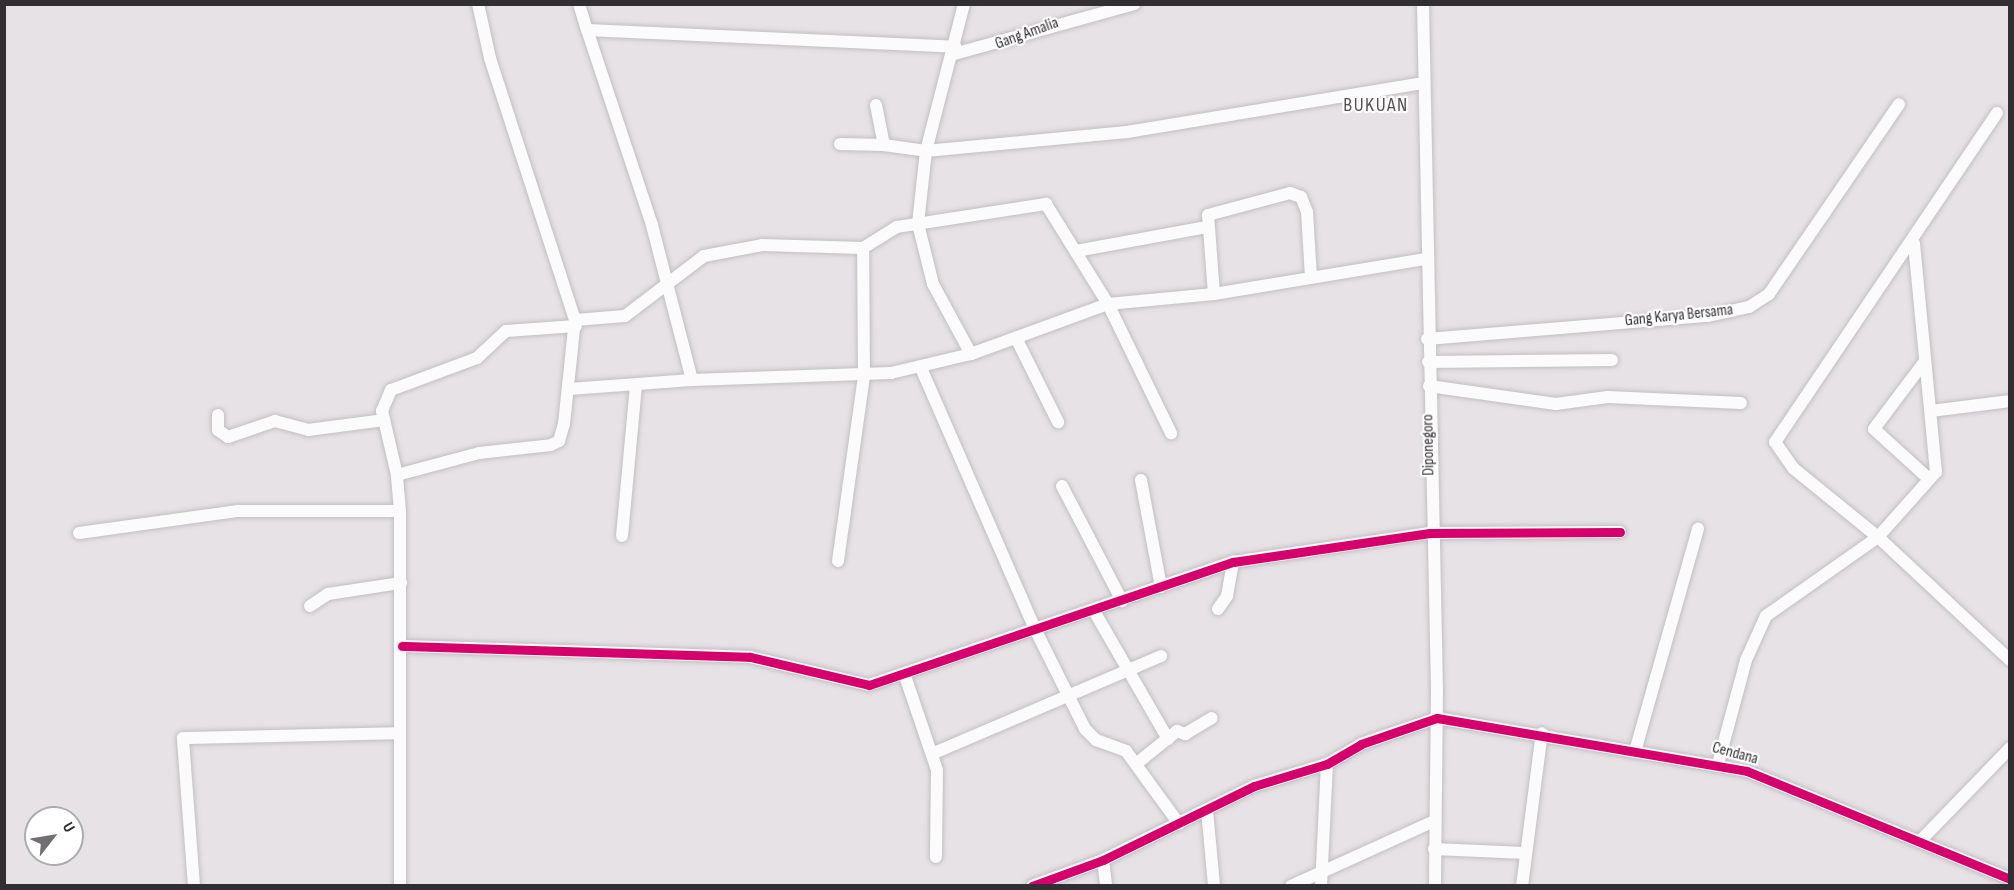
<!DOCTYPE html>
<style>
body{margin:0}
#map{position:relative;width:2014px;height:890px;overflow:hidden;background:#e6e2e5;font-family:"Sofia Sans Condensed",sans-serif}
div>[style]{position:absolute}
.roads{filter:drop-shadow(0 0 2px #c2bfc2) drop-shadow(0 0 2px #c2bfc2)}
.street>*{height:12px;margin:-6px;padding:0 6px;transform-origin:6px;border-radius:6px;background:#fbfbfb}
.cycleway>*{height:9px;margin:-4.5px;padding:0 4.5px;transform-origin:4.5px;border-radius:4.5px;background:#d6006c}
span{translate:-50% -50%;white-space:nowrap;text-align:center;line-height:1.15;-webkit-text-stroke:4.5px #fff;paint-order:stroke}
.street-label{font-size:16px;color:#322f32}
.quarter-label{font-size:20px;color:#565054;letter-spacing:1.5px}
.frame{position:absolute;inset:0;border:6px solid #322f32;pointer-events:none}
.north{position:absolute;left:24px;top:806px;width:60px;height:60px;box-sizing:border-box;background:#fff;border:2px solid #adacad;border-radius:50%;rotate:59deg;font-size:16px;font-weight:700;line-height:24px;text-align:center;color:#322f32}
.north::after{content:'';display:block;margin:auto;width:21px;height:27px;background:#716e71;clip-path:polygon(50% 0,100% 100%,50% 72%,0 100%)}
</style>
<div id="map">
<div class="roads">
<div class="street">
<i style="left:579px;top:4px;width:27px;rotate:73deg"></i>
<i style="left:587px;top:30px;width:369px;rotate:2.6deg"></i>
<i style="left:964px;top:4px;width:152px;rotate:104.5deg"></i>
<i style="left:926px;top:151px;width:73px;rotate:96.3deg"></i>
<i style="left:918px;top:224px;width:62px;rotate:76deg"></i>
<i style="left:933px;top:284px;width:80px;rotate:61.5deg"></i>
<i style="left:1423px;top:4px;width:686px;rotate:88.83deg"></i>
<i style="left:1437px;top:690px;width:196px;rotate:90.6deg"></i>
<i style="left:954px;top:54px;width:187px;rotate:-15.5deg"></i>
<i style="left:876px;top:105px;width:41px;rotate:78.7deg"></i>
<i style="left:884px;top:145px;width:42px;rotate:8.1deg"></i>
<i style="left:926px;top:151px;width:202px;rotate:-5.4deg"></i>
<i style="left:1127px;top:132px;width:301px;rotate:-9.4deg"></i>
<i style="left:1997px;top:113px;width:397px;rotate:124deg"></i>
<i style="left:1775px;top:442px;width:32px;rotate:55deg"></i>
<i style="left:1793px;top:468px;width:109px;rotate:39.1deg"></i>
<i style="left:1878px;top:537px;width:180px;rotate:43deg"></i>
<i style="left:840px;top:144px;width:44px;rotate:1.3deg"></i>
<i style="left:1076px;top:251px;width:133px;rotate:-10.4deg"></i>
<i style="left:1214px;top:294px;width:79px;rotate:-94.3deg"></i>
<i style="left:1208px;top:215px;width:85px;rotate:-15deg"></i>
<i style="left:1290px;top:193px;width:12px;rotate:20deg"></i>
<i style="left:1301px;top:197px;width:16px;rotate:68deg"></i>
<i style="left:1307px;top:212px;width:66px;rotate:86.5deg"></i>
<i style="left:575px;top:320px;width:50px;rotate:-4.6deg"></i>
<i style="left:625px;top:316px;width:99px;rotate:-37.2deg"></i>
<i style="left:704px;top:256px;width:59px;rotate:-10.7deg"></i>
<i style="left:762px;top:245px;width:101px;rotate:1.7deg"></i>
<i style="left:863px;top:248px;width:40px;rotate:-32deg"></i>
<i style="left:897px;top:227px;width:151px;rotate:-8.8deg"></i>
<i style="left:1046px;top:204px;width:118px;rotate:58.2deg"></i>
<i style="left:1108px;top:304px;width:144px;rotate:64deg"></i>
<i style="left:1427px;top:339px;width:282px;rotate:-4.7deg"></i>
<i style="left:1708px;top:316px;width:42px;rotate:-12.4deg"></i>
<i style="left:1749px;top:307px;width:24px;rotate:-33deg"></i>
<i style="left:1769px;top:294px;width:230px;rotate:-55.6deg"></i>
<i style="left:1017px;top:340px;width:92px;rotate:63.4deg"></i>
<i style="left:1925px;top:361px;width:85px;rotate:126.9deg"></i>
<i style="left:1874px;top:429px;width:74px;rotate:42.3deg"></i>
<i style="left:1428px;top:362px;width:184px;rotate:-0.6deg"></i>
<i style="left:921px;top:368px;width:287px;rotate:66.4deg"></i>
<i style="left:1036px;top:631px;width:110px;rotate:63.4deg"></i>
<i style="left:1085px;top:729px;width:16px;rotate:45deg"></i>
<i style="left:1096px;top:740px;width:32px;rotate:20deg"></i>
<i style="left:1126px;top:751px;width:90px;rotate:54deg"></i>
<i style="left:692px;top:380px;width:199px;rotate:-2deg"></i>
<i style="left:891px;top:373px;width:82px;rotate:-13.4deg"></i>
<i style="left:971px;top:354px;width:146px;rotate:-20.1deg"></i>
<i style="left:1108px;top:304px;width:106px;rotate:-5.4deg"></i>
<i style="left:1214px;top:294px;width:215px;rotate:-9.4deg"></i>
<i style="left:1429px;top:386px;width:128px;rotate:8.1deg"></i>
<i style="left:1556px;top:404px;width:52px;rotate:-7.7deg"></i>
<i style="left:1608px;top:397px;width:133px;rotate:2.6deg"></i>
<i style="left:569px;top:389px;width:123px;rotate:-4.2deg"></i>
<i style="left:692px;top:380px;width:160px;rotate:-104.5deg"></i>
<i style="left:652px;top:225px;width:206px;rotate:-108.4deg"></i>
<i style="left:1931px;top:411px;width:80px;rotate:-7.2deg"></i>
<i style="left:218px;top:415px;width:15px;rotate:90deg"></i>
<i style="left:218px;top:430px;width:12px;rotate:35deg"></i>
<i style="left:228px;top:437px;width:50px;rotate:-18.8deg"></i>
<i style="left:275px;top:421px;width:34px;rotate:15deg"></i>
<i style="left:308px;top:430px;width:77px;rotate:-7.5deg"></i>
<i style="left:397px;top:475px;width:66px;rotate:-103.2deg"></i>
<i style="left:382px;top:411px;width:23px;rotate:-67deg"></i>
<i style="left:391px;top:390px;width:92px;rotate:-20.4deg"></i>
<i style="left:477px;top:358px;width:40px;rotate:-43deg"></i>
<i style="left:506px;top:331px;width:70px;rotate:-4.1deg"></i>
<i style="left:1141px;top:480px;width:109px;rotate:79.4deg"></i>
<i style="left:1062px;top:486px;width:130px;rotate:62.4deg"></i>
<i style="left:400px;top:511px;width:36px;rotate:-95deg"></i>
<i style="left:397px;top:475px;width:85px;rotate:-15deg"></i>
<i style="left:479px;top:453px;width:72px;rotate:-6.3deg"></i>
<i style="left:551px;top:445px;width:9px;rotate:-27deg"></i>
<i style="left:559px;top:441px;width:18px;rotate:-74deg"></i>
<i style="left:564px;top:424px;width:105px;rotate:-84deg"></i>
<i style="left:575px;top:320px;width:275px;rotate:-108deg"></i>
<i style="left:490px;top:58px;width:55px;rotate:-102.5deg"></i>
<i style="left:79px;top:533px;width:161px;rotate:-7.9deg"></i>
<i style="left:238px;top:511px;width:162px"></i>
<i style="left:400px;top:511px;width:375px;rotate:90deg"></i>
<i style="left:622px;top:536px;width:152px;rotate:-84.7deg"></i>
<i style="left:838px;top:561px;width:186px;rotate:-82deg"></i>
<i style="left:864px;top:377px;width:129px;rotate:-90.4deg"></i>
<i style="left:310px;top:606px;width:22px;rotate:-34deg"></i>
<i style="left:328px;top:594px;width:74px;rotate:-8.6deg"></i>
<i style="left:1218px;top:609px;width:16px;rotate:-55deg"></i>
<i style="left:1227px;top:596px;width:35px;rotate:-80deg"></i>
<i style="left:1094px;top:611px;width:148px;rotate:60deg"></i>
<i style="left:402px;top:646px;width:348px;rotate:1.8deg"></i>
<i style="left:750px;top:657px;width:122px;rotate:13.2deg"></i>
<i style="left:869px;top:685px;width:384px;rotate:-18.7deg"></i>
<i style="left:1233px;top:562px;width:199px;rotate:-8.4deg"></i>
<i style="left:1430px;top:533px;width:190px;rotate:-0.3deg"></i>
<i style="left:905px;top:676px;width:99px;rotate:71.2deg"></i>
<i style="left:937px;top:770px;width:87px;rotate:90.7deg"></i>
<i style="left:1636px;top:748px;width:228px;rotate:-74.2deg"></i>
<i style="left:934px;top:753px;width:247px;rotate:-23.1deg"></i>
<i style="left:1136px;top:764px;width:53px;rotate:-38.8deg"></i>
<i style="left:1177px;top:731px;width:9px;rotate:21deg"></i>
<i style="left:1185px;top:734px;width:31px;rotate:-31deg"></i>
<i style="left:1718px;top:764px;width:108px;rotate:-74.9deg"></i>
<i style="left:1746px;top:660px;width:48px;rotate:-65.6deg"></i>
<i style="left:1766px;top:616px;width:137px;rotate:-35.2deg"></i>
<i style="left:1878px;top:537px;width:87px;rotate:-48.3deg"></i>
<i style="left:1936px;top:472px;width:230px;rotate:-95.5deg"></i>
<i style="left:1207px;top:810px;width:76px;rotate:84.7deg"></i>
<i style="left:1921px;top:840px;width:128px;rotate:-45.9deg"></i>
<i style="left:1434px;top:849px;width:91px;rotate:2.5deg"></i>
<i style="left:1103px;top:860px;width:26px;rotate:83deg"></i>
<i style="left:194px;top:886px;width:148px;rotate:-94.3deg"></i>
<i style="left:183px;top:738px;width:217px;rotate:-1.3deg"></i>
<i style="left:1032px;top:886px;width:76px;rotate:-20.1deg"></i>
<i style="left:1103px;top:860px;width:168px;rotate:-26.1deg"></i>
<i style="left:1254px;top:786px;width:76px;rotate:-16.8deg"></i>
<i style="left:1327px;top:764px;width:39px;rotate:-30deg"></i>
<i style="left:1361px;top:744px;width:80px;rotate:-18.9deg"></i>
<i style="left:1437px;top:718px;width:314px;rotate:9.7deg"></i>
<i style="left:1747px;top:771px;width:284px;rotate:22.3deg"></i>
<i style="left:1291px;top:886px;width:157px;rotate:-24.4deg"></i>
<i style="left:1321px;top:886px;width:122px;rotate:-87.2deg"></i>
<i style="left:1522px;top:886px;width:154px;rotate:-82.6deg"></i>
</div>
</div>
<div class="cycleway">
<i style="left:402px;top:646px;width:348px;rotate:1.8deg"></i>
<i style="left:750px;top:657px;width:122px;rotate:13.2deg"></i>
<i style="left:869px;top:685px;width:384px;rotate:-18.7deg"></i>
<i style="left:1233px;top:562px;width:199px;rotate:-8.4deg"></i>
<i style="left:1430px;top:533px;width:190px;rotate:-0.3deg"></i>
<i style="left:1032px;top:886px;width:76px;rotate:-20.1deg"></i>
<i style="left:1103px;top:860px;width:168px;rotate:-26.1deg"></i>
<i style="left:1254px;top:786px;width:76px;rotate:-16.8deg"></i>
<i style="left:1327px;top:764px;width:39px;rotate:-30deg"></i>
<i style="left:1361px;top:744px;width:80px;rotate:-18.9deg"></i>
<i style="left:1437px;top:718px;width:314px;rotate:9.7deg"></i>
<i style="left:1747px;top:771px;width:284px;rotate:22.3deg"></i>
</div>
<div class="street-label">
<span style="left:1027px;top:34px;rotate:-20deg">Gang Amalia</span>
<span style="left:1679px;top:316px;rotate:-6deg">Gang Karya Bersama</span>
<span style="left:1429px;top:445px;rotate:-91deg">Diponegoro</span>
<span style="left:1735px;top:754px;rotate:15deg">Cendana</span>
</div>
<div class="quarter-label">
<span style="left:1376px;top:105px">BUKUAN</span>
</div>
<div class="frame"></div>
<div class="north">U</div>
</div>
